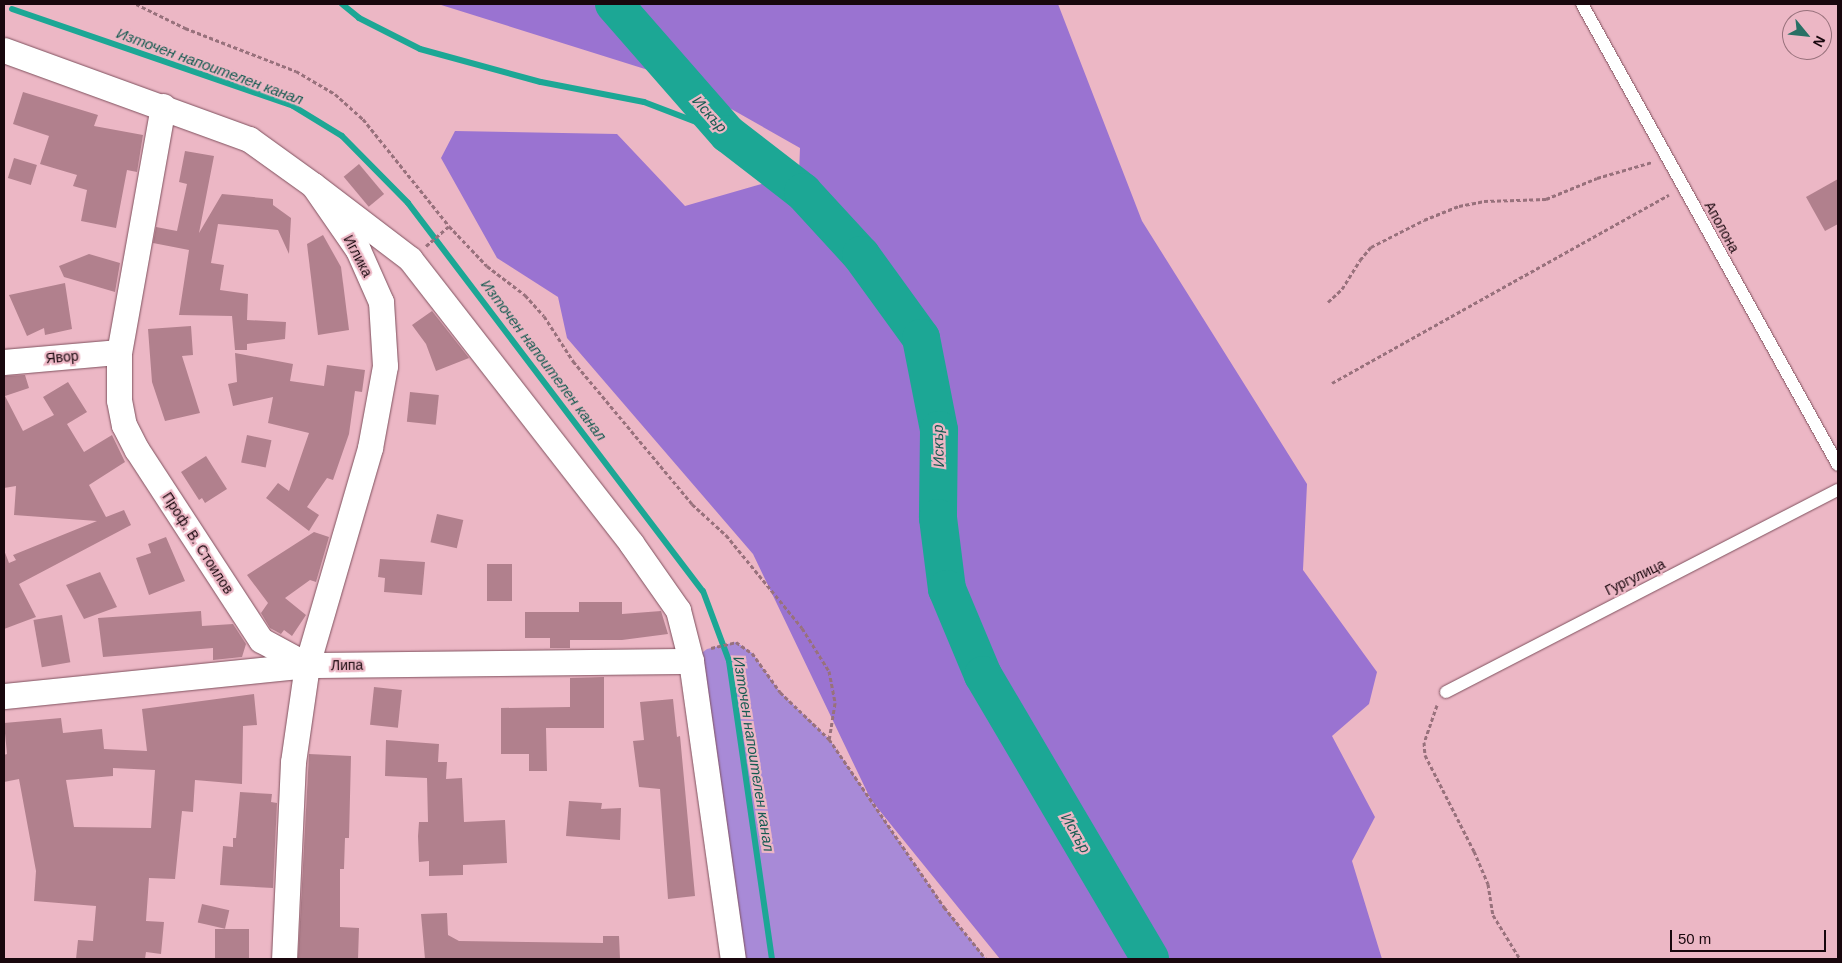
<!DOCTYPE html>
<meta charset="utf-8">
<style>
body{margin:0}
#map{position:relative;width:1842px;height:963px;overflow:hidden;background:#ecb7c5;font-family:Arial,sans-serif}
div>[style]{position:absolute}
.green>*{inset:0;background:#a88ad7}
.forest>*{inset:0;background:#9a73d1}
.stream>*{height:6px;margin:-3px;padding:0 3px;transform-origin:3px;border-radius:3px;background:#1ca795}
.river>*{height:38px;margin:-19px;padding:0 19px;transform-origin:19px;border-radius:19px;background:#1ca795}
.building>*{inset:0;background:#b1808d;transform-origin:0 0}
.path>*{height:3px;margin-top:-1.5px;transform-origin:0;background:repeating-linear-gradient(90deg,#98717c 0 4px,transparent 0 6.5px)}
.roads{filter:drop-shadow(0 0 1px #7f515e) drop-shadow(0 0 1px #7f515e)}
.service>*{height:12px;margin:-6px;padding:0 6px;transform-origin:6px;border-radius:6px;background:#fff}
.minor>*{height:25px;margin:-12.5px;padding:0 12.5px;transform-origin:12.5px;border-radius:12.5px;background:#fff}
span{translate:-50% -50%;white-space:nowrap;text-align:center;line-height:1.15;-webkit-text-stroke:4.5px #ecb7c5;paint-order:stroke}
.street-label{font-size:14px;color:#18070d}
.water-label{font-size:15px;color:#165b51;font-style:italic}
.frame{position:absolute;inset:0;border:5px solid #18070d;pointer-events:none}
.north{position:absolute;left:1782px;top:10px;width:50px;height:50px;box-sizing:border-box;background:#ecb7c5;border:1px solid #97717b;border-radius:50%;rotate:118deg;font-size:14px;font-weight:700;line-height:20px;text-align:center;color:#18070d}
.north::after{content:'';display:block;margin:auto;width:18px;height:22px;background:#297065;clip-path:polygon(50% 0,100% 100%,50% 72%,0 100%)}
.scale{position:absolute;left:1670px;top:930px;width:156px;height:22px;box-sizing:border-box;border:2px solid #18070d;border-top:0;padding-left:6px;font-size:15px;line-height:18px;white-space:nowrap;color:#18070d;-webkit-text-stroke:4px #ecb7c5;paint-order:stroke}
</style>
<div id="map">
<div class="green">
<i style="clip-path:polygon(736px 642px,752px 653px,780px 692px,829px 739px,944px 907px,986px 959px,733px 959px,691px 661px,707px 649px)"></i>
</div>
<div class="forest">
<i style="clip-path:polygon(438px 4px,1058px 4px,1142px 221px,1307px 484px,1303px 570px,1377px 672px,1369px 704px,1332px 736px,1375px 817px,1352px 861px,1382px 959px,1000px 959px,871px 800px,753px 554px,567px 338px,558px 297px,497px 258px,441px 158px,455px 131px,617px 134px,685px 206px,799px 173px,800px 148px,680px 80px)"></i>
</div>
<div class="stream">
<i style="left:342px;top:4px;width:22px;rotate:39deg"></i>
<i style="left:359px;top:18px;width:68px;rotate:26.9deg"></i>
<i style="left:420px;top:49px;width:125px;rotate:15.3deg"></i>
<i style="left:541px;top:82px;width:105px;rotate:11deg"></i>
<i style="left:644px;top:102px;width:90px;rotate:20.9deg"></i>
<i style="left:12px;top:9px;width:297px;rotate:19deg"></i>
<i style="left:293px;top:106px;width:57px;rotate:31.5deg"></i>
<i style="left:342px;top:136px;width:94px;rotate:45.4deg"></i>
<i style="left:408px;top:203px;width:487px;rotate:52.8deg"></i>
<i style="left:703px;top:591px;width:75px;rotate:69.6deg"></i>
<i style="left:729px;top:661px;width:301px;rotate:81.8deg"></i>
</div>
<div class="river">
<i style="left:614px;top:4px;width:173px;rotate:48.8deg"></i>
<i style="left:728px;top:134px;width:95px;rotate:37.7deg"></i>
<i style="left:803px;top:192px;width:86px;rotate:47.4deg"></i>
<i style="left:861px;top:255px;width:102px;rotate:54.1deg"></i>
<i style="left:921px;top:338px;width:94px;rotate:78.9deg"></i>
<i style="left:939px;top:430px;width:88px;rotate:90.7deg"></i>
<i style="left:938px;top:518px;width:72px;rotate:82.8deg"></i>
<i style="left:947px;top:589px;width:93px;rotate:67.3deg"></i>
<i style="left:983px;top:675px;width:329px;rotate:59.5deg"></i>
</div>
<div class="building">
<i style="clip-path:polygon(23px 92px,98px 115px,94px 126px,143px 135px,137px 172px,127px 170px,116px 228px,81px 221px,87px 190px,73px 186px,77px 175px,40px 164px,49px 136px,13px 124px)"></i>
<i style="clip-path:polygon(185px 151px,214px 156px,199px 233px,222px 194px,273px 199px,273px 205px,291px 218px,289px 254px,278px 230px,218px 224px,211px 263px,224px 265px,220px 290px,248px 294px,247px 320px,286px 322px,285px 339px,247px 344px,247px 350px,235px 350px,232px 316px,179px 315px,189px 250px,153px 243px,156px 227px,177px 231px,187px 184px,179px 182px)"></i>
<i style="left:14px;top:158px;width:24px;height:21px;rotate:17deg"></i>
<i style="left:359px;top:164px;width:39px;height:20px;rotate:50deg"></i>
<i style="clip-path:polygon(1838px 179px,1838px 224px,1825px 231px,1806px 197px)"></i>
<i style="clip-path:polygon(323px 235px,341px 267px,349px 330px,318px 335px,307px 244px)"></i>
<i style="clip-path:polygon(89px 254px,120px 263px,115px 292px,64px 277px,59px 266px)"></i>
<i style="clip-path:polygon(65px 283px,72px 329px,45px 335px,44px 328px,27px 336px,9px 295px)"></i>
<i style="clip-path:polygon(432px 311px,469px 358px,436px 371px,426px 344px,412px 325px)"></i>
<i style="clip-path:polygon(191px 326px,193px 355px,182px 356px,200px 413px,165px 421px,152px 382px,148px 329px)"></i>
<i style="clip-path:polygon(235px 353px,293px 364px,290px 381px,324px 386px,327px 365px,365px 370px,362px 392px,355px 391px,349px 434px,333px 480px,327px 478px,307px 507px,319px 515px,309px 531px,266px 498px,278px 483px,289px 491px,309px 433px,268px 423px,273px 397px,233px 406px,228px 384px,237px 382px)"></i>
<i style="clip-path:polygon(25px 375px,29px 388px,5px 396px,23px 431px,54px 415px,43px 397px,68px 382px,87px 412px,67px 424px,84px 452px,112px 435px,125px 462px,89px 485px,106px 517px,124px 510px,131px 525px,19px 584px,36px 617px,4px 629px,4px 550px,9px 563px,16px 560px,13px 555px,97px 521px,14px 515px,16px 486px,4px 488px,4px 376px)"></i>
<i style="left:410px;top:392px;width:29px;height:30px;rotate:6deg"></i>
<i style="left:247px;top:435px;width:25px;height:28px;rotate:12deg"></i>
<i style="clip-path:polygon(206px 456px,227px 489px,205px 503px,202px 498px,199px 500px,181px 472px)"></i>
<i style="left:437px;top:514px;width:27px;height:29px;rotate:13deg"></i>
<i style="clip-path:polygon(314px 532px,329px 537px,316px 582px,310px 580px,285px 598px,306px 615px,292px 636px,284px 630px,281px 634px,270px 628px,261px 613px,268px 603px,247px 575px)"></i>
<i style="clip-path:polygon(166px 537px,185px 581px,149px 595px,136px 558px,151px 553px,148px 544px)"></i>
<i style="clip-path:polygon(380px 559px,425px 562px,422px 595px,384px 592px,385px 578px,378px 577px)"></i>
<i style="left:487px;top:564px;width:25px;height:37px"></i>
<i style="clip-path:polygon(100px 572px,117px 607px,84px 619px,66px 585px)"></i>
<i style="clip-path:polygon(579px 602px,622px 602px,622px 614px,661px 611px,668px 634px,622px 640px,570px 640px,570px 648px,550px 648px,550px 638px,525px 638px,525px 612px,579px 612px)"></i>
<i style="clip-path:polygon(201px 611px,202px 626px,233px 624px,246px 644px,242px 657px,213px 660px,213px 648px,103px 657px,98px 618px)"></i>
<i style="left:62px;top:615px;width:48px;height:29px;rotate:80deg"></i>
<i style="clip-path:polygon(604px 677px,604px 728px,546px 728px,547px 771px,529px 771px,529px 754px,501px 754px,501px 708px,570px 707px,570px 678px)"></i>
<i style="left:374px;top:687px;width:28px;height:38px;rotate:6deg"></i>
<i style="clip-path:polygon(evenodd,254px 694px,257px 725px,243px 726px,242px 784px,195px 780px,193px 812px,182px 811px,175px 879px,149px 878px,146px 921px,164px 922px,161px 954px,146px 952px,145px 959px,76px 959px,78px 940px,93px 941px,96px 906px,34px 901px,36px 871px,19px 779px,4px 782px,4px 755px,7px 754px,4px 723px,61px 718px,63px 733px,102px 729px,104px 749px,147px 751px,142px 709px,254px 694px,113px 768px,155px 770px,151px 828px,74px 827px,66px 780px,113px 776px,113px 768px)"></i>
<i style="clip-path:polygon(673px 699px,677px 737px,680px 736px,695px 896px,668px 899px,660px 789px,639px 787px,633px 741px,644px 740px,640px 702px)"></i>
<i style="clip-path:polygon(386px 740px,439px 744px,438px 762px,447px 762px,446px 779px,462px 778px,464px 822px,505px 820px,507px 863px,463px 865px,463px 875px,429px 876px,429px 861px,419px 862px,418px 836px,419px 822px,428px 822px,427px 778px,385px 776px)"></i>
<i style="clip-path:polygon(309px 754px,351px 756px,349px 838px,345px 838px,344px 869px,340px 869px,340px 927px,359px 928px,358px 959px,298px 959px)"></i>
<i style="clip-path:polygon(240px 792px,272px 794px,271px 802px,277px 803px,273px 888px,220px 885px,223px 846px,233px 847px,233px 838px,236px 838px)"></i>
<i style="clip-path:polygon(569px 801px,602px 803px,601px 809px,621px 808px,620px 840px,566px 836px)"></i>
<i style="left:202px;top:904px;width:28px;height:19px;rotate:13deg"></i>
<i style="clip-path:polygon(447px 913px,448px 935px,459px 941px,603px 943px,603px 936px,619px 936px,620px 959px,425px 959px,421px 914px)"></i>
<i style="left:215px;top:929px;width:34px;height:30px"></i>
</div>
<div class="path">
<i style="left:136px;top:4px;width:55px;rotate:26.1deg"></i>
<i style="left:185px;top:28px;width:119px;rotate:21.2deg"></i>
<i style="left:296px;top:71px;width:45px;rotate:30.5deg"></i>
<i style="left:335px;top:94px;width:38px;rotate:42deg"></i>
<i style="left:363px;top:119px;width:137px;rotate:51.2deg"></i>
<i style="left:449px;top:226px;width:55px;rotate:46.5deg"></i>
<i style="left:487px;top:266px;width:48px;rotate:37.3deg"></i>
<i style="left:525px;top:295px;width:28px;rotate:48deg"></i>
<i style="left:544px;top:316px;width:54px;rotate:57.2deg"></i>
<i style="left:573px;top:361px;width:186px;rotate:50.2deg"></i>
<i style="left:692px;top:504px;width:46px;rotate:42.4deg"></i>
<i style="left:726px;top:535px;width:120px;rotate:50.7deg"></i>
<i style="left:802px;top:628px;width:51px;rotate:57.9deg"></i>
<i style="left:829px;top:671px;width:33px;rotate:79deg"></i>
<i style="left:835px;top:703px;width:36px;rotate:99deg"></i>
<i style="left:426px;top:246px;width:30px;rotate:-41deg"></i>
<i style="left:1328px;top:302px;width:19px;rotate:-43deg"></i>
<i style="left:1342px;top:289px;width:34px;rotate:-58deg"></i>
<i style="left:1360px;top:260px;width:17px;rotate:-50deg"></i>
<i style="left:1371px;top:247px;width:59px;rotate:-27deg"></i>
<i style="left:1424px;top:220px;width:38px;rotate:-22deg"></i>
<i style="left:1459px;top:206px;width:25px;rotate:-11deg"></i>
<i style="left:1484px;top:201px;width:62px;rotate:-1.8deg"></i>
<i style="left:1546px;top:199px;width:55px;rotate:-22.4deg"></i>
<i style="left:1597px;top:178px;width:57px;rotate:-16.2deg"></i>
<i style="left:1332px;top:383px;width:386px;rotate:-29.2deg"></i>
<i style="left:711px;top:648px;width:26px;rotate:-13deg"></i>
<i style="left:736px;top:642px;width:19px;rotate:35deg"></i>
<i style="left:752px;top:653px;width:48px;rotate:54.3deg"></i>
<i style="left:780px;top:692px;width:68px;rotate:43.8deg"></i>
<i style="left:829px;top:739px;width:204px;rotate:55.6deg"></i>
<i style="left:944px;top:907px;width:67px;rotate:51.1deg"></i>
<i style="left:1437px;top:705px;width:39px;rotate:109deg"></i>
<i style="left:1424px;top:742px;width:13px;rotate:86deg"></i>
<i style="left:1425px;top:755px;width:108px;rotate:63deg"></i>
<i style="left:1474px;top:851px;width:36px;rotate:67deg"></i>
<i style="left:1488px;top:884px;width:31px;rotate:81deg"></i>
<i style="left:1493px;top:915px;width:52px;rotate:58.5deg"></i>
</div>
<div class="roads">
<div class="service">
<i style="left:1582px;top:4px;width:527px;rotate:60.96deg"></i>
<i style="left:1446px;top:692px;width:441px;rotate:-27.3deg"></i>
</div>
<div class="minor">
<i style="left:4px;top:50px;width:261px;rotate:20deg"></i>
<i style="left:249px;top:139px;width:79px;rotate:35.7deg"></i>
<i style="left:313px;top:185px;width:79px;rotate:55.3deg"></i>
<i style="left:358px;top:250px;width:57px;rotate:66.1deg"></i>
<i style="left:381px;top:302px;width:64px;rotate:86.4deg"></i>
<i style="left:385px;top:366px;width:83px;rotate:100.4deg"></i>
<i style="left:370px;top:448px;width:226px;rotate:106.2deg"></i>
<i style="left:163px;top:106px;width:250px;rotate:100.1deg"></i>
<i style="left:119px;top:352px;width:48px;rotate:90deg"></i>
<i style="left:119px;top:400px;width:25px;rotate:79deg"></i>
<i style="left:124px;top:425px;width:28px;rotate:63deg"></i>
<i style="left:137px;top:450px;width:227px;rotate:56.9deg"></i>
<i style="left:261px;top:640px;width:52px;rotate:28.5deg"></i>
<i style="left:307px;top:665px;width:98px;rotate:98.2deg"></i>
<i style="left:293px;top:762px;width:197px;rotate:92.6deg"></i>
<i style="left:313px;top:185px;width:122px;rotate:37.3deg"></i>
<i style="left:410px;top:259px;width:360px;rotate:52.1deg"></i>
<i style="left:631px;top:543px;width:82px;rotate:55deg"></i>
<i style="left:678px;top:610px;width:53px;rotate:75.7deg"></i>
<i style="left:691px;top:661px;width:301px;rotate:82deg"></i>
<i style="left:4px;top:362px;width:115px;rotate:-5deg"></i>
<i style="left:4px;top:696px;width:305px;rotate:-5.8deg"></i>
<i style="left:307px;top:665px;width:384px;rotate:-0.6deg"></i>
</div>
</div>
<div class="street-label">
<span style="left:1722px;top:227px;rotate:61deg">Аполона</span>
<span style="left:358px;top:256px;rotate:62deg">Иглика</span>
<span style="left:62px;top:357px;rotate:-5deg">Явор</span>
<span style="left:198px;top:543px;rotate:57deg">Проф. В. Стоилов</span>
<span style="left:1635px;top:577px;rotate:-26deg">Гургулица</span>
<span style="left:347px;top:665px;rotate:-1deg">Липа</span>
</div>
<div class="water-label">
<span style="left:210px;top:66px;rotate:20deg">Източен напоителен канал</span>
<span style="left:710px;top:114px;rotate:48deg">Искър</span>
<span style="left:544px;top:360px;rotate:53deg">Източен напоителен канал</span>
<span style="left:938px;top:446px;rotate:-92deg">Искър</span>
<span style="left:754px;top:754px;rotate:81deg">Източен напоителен канал</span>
<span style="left:1076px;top:833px;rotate:60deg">Искър</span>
</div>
<div class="frame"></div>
<div class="north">N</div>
<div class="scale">50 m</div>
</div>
